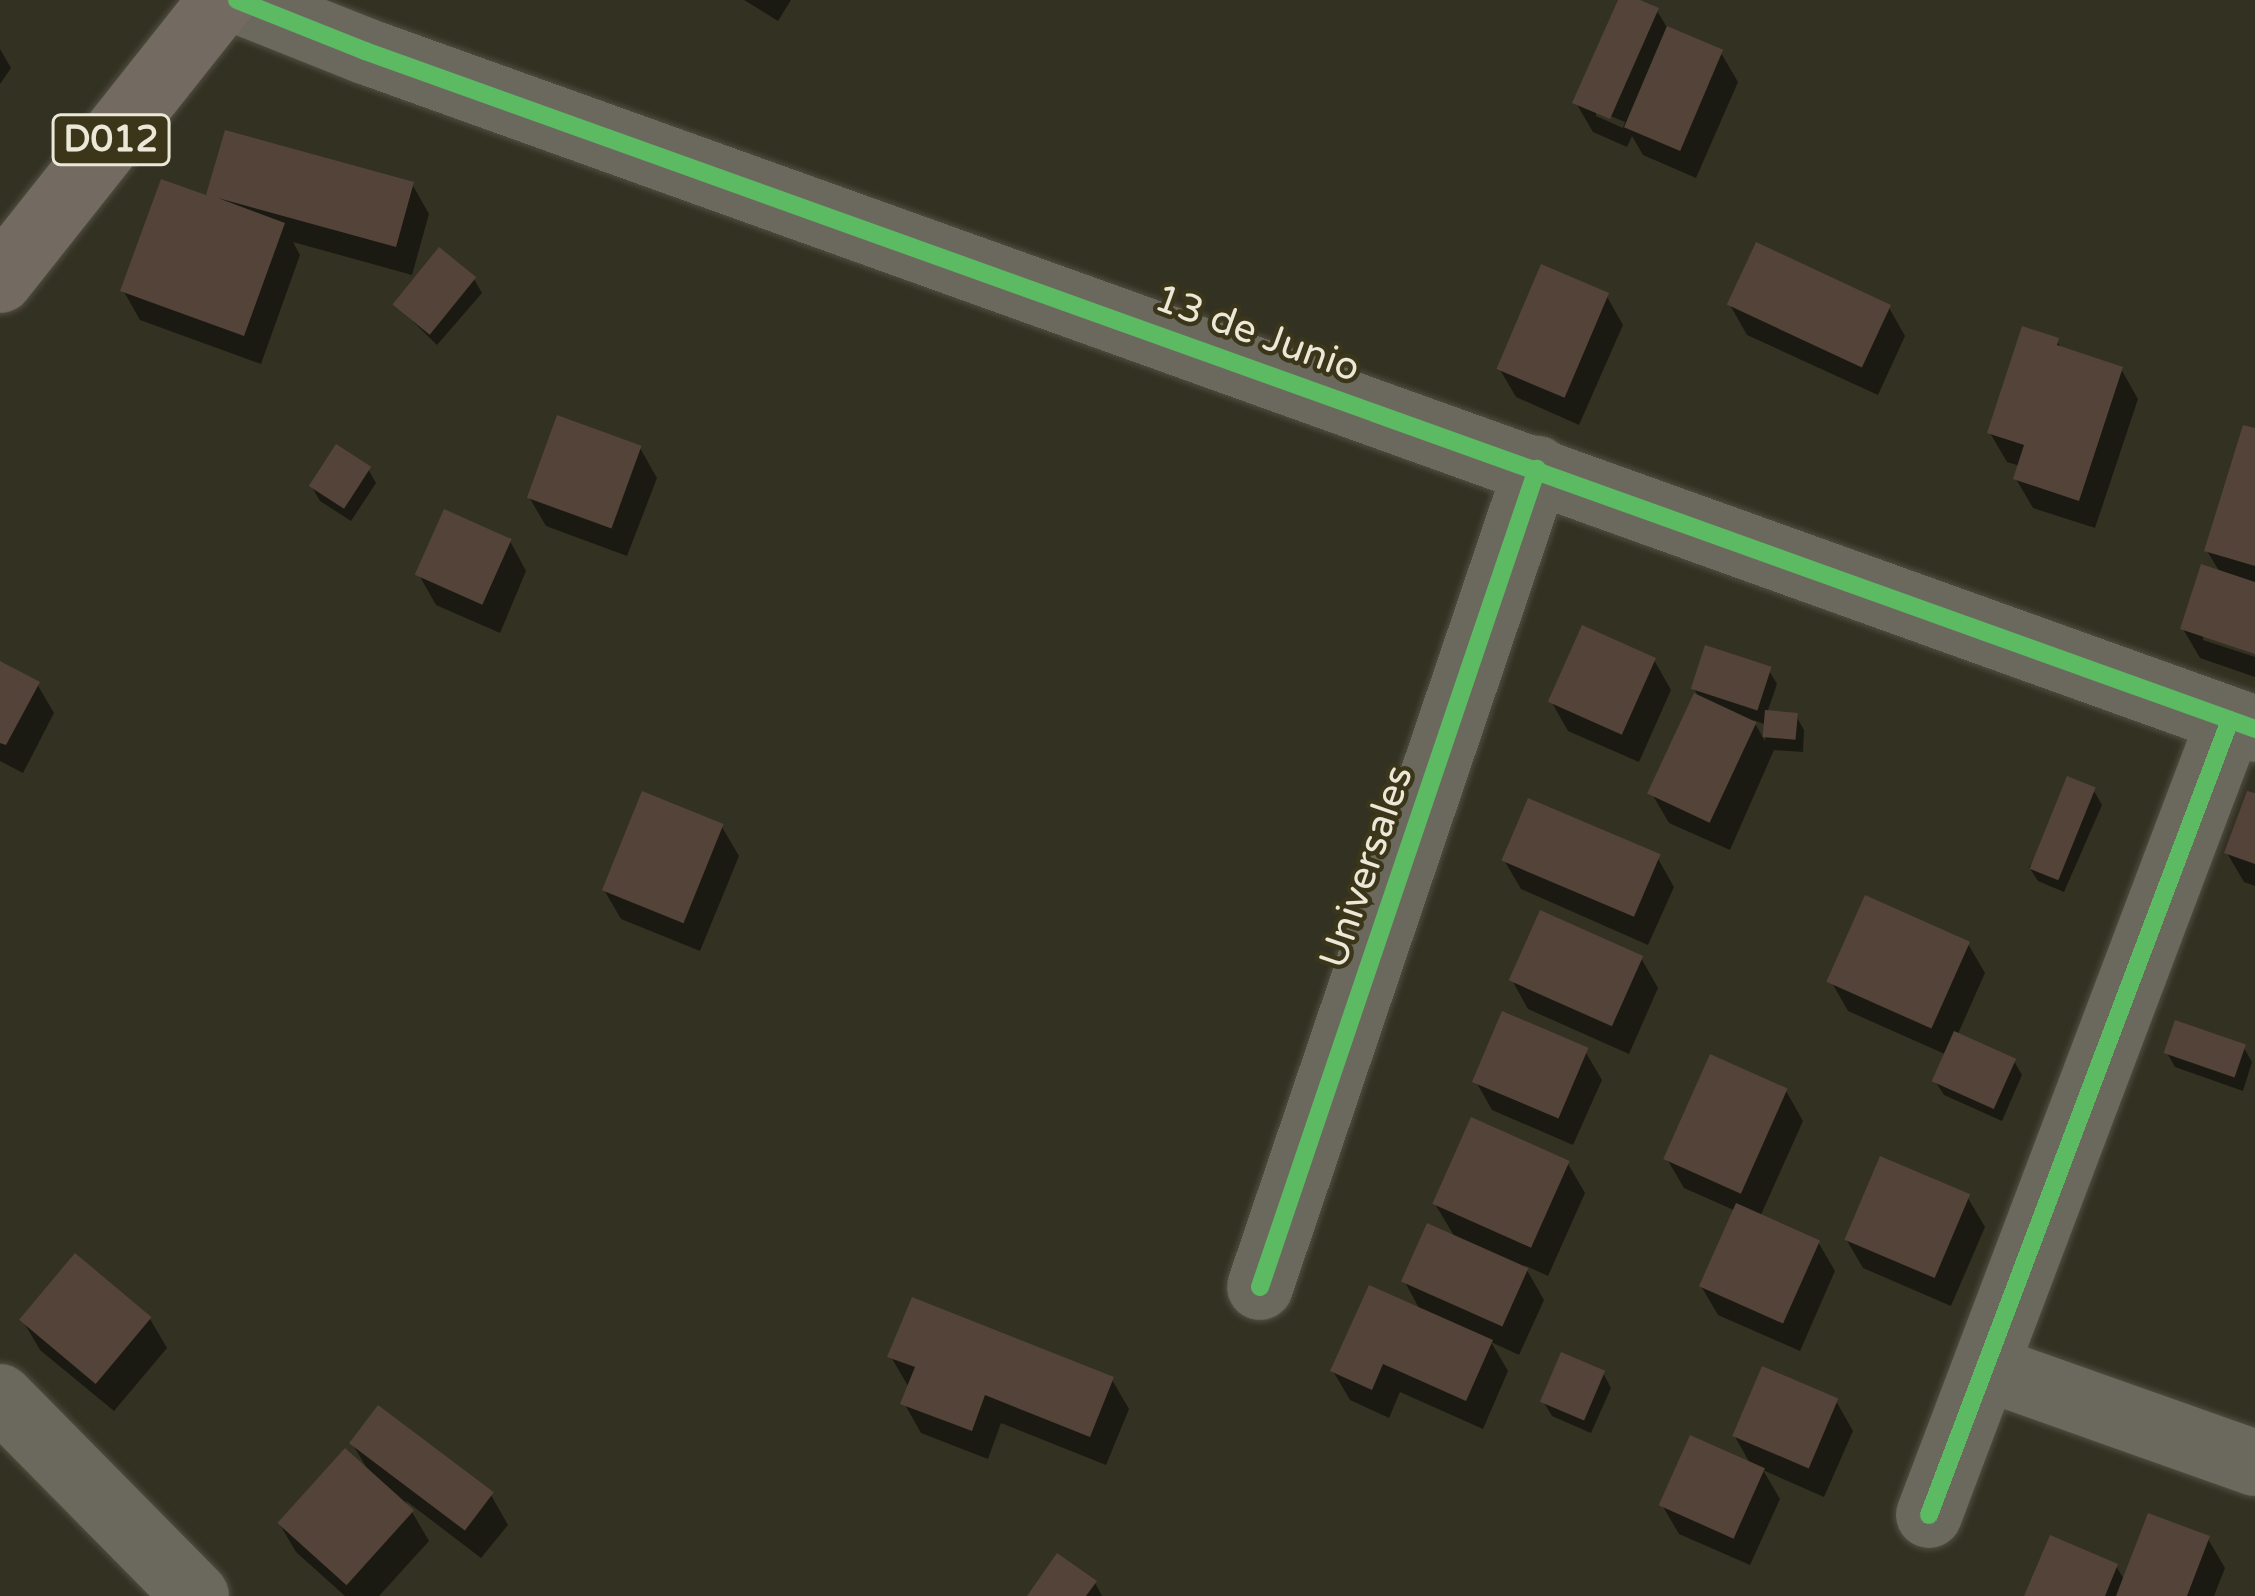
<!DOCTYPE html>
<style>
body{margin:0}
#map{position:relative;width:2255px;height:1596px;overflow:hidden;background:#333122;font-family:"Varela Round",sans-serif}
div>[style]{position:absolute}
.shadow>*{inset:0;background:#0007}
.building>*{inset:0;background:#544339;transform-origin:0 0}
.roads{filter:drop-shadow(0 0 3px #504e41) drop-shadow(0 0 3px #504e41)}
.minor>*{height:66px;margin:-33px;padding:0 33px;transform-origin:33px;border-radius:33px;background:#6b695e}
.major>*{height:66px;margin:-33px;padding:0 33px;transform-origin:33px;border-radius:33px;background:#736b61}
.cycleway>*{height:18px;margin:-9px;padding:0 9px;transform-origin:9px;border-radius:9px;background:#5cba63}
span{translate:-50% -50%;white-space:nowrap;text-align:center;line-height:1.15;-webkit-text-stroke:9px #3b361a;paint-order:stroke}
.shield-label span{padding:3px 9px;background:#3b361a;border:3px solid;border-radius:9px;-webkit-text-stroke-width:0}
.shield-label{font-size:36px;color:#ebe8d8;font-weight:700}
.street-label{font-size:39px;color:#ebe8d8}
</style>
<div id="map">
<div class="shadow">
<i style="clip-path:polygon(744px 0,791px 0,778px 21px)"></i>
<i style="clip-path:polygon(evenodd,1621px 0,1657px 11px,1668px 29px,1721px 53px,1738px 82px,1696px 178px,1643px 155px,1632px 136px,1627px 147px,1593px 132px,1576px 103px,1621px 0,1596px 110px,1625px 122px,1623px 128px,1596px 116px,1596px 110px)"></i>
<i style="clip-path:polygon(0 49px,11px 68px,0 84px)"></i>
<i style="clip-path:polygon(227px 134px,412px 184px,429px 214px,412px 275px,293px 242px,300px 255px,261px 364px,140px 320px,123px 290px,208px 199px)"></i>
<i style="clip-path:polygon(474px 279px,482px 293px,437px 345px,394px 303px)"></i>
<i style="clip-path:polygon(1606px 295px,1623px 325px,1579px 425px,1516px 397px,1499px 368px)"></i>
<i style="clip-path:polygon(1730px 305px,1888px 306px,1905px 336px,1878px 395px,1747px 335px)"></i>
<i style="clip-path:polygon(2057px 341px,2062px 350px,2121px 369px,2138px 399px,2095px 528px,2033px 508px,2016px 479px,2020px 466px,2007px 462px,1990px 433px)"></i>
<i style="clip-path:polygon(2255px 432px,2255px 651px,2203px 634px,2203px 640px,2255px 657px,2255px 677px,2200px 658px,2183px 629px,2221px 574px,2207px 551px)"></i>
<i style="clip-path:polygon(640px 448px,657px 478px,627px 556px,546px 526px,529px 497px)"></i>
<i style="clip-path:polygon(368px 469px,376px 483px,351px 521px,320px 501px,312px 487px)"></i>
<i style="clip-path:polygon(510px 541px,526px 571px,500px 633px,436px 605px,419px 575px)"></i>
<i style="clip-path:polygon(1654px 660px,1671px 690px,1639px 762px,1568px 731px,1551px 701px)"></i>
<i style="clip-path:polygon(0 665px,37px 684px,54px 713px,23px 773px,0 761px)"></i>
<i style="clip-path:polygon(evenodd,1768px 669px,1777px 684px,1767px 713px,1796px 716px,1804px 730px,1803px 752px,1774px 750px,1730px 850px,1669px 823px,1652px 794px,1697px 694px,1694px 688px,1768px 669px,1753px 720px,1767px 725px,1765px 741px,1753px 720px)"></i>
<i style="clip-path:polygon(2094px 791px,2102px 805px,2064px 892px,2038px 881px,2029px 867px)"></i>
<i style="clip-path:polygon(2255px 797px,2255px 886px,2244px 882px,2227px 853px)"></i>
<i style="clip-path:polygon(722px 827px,739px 856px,700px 951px,621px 919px,604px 890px)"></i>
<i style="clip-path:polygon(1657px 857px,1674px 887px,1648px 945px,1521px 889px,1504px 860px)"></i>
<i style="clip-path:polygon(1968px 944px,1985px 973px,1957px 1036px,2014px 1061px,2022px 1075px,2002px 1121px,1944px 1095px,1935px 1081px,1947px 1055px,1848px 1011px,1831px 981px)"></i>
<i style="clip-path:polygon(1641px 958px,1658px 988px,1629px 1054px,1528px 1009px,1512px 980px)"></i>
<i style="clip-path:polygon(2244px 1048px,2252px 1062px,2243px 1091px,2175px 1067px,2167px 1053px)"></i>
<i style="clip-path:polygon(1585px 1051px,1602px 1080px,1573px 1145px,1492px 1110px,1475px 1080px)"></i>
<i style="clip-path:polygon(1786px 1091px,1803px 1121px,1760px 1217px,1818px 1242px,1835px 1271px,1800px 1351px,1718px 1315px,1701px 1286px,1736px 1211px,1684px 1188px,1667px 1159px)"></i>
<i style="clip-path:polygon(1568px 1164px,1585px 1193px,1548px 1276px,1524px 1265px,1544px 1300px,1519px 1355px,1491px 1342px,1508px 1371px,1483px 1429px,1400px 1392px,1389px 1418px,1350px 1400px,1333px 1371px,1421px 1312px,1405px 1282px,1456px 1239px,1435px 1204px)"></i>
<i style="clip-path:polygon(1968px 1198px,1985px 1227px,1951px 1306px,1863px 1268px,1846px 1239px)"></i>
<i style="clip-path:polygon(150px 1319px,167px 1348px,114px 1411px,40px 1350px,23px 1321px)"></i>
<i style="clip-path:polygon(891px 1357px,1112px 1380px,1129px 1409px,1106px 1465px,1001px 1423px,988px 1459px,921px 1433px,904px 1403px,908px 1386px)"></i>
<i style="clip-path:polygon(1603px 1373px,1611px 1388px,1591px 1433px,1552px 1416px,1543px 1401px)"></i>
<i style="clip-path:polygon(1836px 1401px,1853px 1431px,1824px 1497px,1763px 1470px,1780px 1499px,1750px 1565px,1679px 1534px,1662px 1505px,1751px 1465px,1734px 1435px)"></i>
<i style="clip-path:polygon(352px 1443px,491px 1495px,508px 1525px,481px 1558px,405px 1500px,429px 1541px,379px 1596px,345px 1596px,296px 1552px,279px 1523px,369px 1472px)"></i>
<i style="clip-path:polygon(2208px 1539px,2225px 1568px,2214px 1596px,2028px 1596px,2116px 1566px,2125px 1581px)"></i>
<i style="clip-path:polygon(1095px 1583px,1102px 1596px,1030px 1596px)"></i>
</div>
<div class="building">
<i style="clip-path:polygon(1618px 0,1640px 0,1659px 8px,1610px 119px,1572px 103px)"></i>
<i style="left:1667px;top:26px;width:61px;height:110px;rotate:23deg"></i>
<i style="clip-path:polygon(225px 130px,414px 182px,396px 247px,218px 198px,285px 223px,244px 336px,120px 291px,161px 179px,206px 195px)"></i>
<i style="left:1756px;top:242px;width:149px;height:69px;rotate:25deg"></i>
<i style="left:439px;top:247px;width:48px;height:74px;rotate:39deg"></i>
<i style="left:1541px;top:264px;width:74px;height:114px;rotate:23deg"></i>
<i style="clip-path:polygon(2022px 326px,2059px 338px,2057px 345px,2123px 367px,2079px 501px,2013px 479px,2024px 445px,1987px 433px)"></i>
<i style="left:557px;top:415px;width:90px;height:88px;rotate:20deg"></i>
<i style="clip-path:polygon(2243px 425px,2255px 428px,2255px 566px,2204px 551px)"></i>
<i style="left:336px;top:444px;width:42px;height:50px;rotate:33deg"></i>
<i style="left:444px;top:509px;width:74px;height:72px;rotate:24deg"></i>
<i style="clip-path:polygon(2201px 564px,2255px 582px,2255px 654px,2180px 629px)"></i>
<i style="left:1582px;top:625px;width:81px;height:84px;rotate:24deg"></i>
<i style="left:1705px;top:645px;width:70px;height:46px;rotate:18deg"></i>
<i style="clip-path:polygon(0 661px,40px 682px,6px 745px,0 743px)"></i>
<i style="left:1694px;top:693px;width:69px;height:111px;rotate:25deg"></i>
<i style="left:1765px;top:710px;width:33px;height:27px;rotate:5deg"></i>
<i style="left:2067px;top:776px;width:31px;height:100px;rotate:22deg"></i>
<i style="left:642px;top:791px;width:88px;height:107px;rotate:22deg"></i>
<i style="clip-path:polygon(2247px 791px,2255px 793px,2255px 864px,2224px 853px)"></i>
<i style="left:1528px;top:798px;width:144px;height:68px;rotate:23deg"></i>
<i style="left:1865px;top:895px;width:115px;height:95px;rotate:24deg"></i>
<i style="left:1540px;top:910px;width:113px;height:77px;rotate:24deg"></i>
<i style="left:1502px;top:1011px;width:94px;height:77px;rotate:23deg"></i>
<i style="left:2175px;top:1020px;width:75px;height:35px;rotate:19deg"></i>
<i style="left:1954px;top:1031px;width:68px;height:55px;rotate:24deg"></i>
<i style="left:1710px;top:1054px;width:85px;height:115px;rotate:24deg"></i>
<i style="left:1471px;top:1117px;width:108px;height:95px;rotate:24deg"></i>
<i style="left:1880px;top:1156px;width:98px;height:91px;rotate:23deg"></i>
<i style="left:1736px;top:1203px;width:92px;height:91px;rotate:24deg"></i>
<i style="left:1427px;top:1223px;width:111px;height:64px;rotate:24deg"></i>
<i style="left:75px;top:1253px;width:100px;height:87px;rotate:40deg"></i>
<i style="clip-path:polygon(1369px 1285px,1493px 1340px,1466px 1401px,1383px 1364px,1372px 1390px,1330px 1371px)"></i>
<i style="clip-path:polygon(912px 1297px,1114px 1377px,1090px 1437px,985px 1395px,972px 1431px,900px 1404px,915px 1367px,887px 1357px)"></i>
<i style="left:1561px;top:1352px;width:48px;height:54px;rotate:23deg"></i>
<i style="left:1762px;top:1366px;width:83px;height:76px;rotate:23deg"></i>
<i style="left:378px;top:1405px;width:145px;height:48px;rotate:37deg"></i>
<i style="left:1690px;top:1435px;width:82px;height:77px;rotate:24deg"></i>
<i style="left:345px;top:1448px;width:93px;height:101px;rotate:42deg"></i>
<i style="clip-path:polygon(2148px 1513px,2210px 1536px,2187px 1596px,2116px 1596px)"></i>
<i style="clip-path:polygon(2050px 1535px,2118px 1564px,2105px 1596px,2024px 1596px)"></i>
<i style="clip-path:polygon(1057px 1553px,1097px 1581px,1086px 1596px,1027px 1596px)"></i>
</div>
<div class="roads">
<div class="minor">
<i style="left:237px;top:0;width:138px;rotate:21.7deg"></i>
<i style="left:365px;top:51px;width:2008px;rotate:19.73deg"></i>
<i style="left:1260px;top:1287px;width:864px;rotate:-71.29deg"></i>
<i style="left:1987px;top:1368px;width:284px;rotate:19.5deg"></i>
<i style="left:0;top:1397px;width:279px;rotate:45.4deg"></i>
<i style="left:1929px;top:1515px;width:850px;rotate:-69.26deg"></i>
</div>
<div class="major">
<i style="left:0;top:280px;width:357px;rotate:-51.6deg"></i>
</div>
</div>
<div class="cycleway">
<i style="left:237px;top:0;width:138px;rotate:21.7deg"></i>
<i style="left:365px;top:51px;width:2008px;rotate:19.73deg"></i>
<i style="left:1260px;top:1287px;width:864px;rotate:-71.29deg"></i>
<i style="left:1929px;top:1515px;width:850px;rotate:-69.26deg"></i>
</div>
<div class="shield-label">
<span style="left:111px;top:140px">D012</span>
</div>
<div class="street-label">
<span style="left:1257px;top:334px;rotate:20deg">13 de Junio</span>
<span style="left:1367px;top:867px;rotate:-71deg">Universales</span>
</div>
</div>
